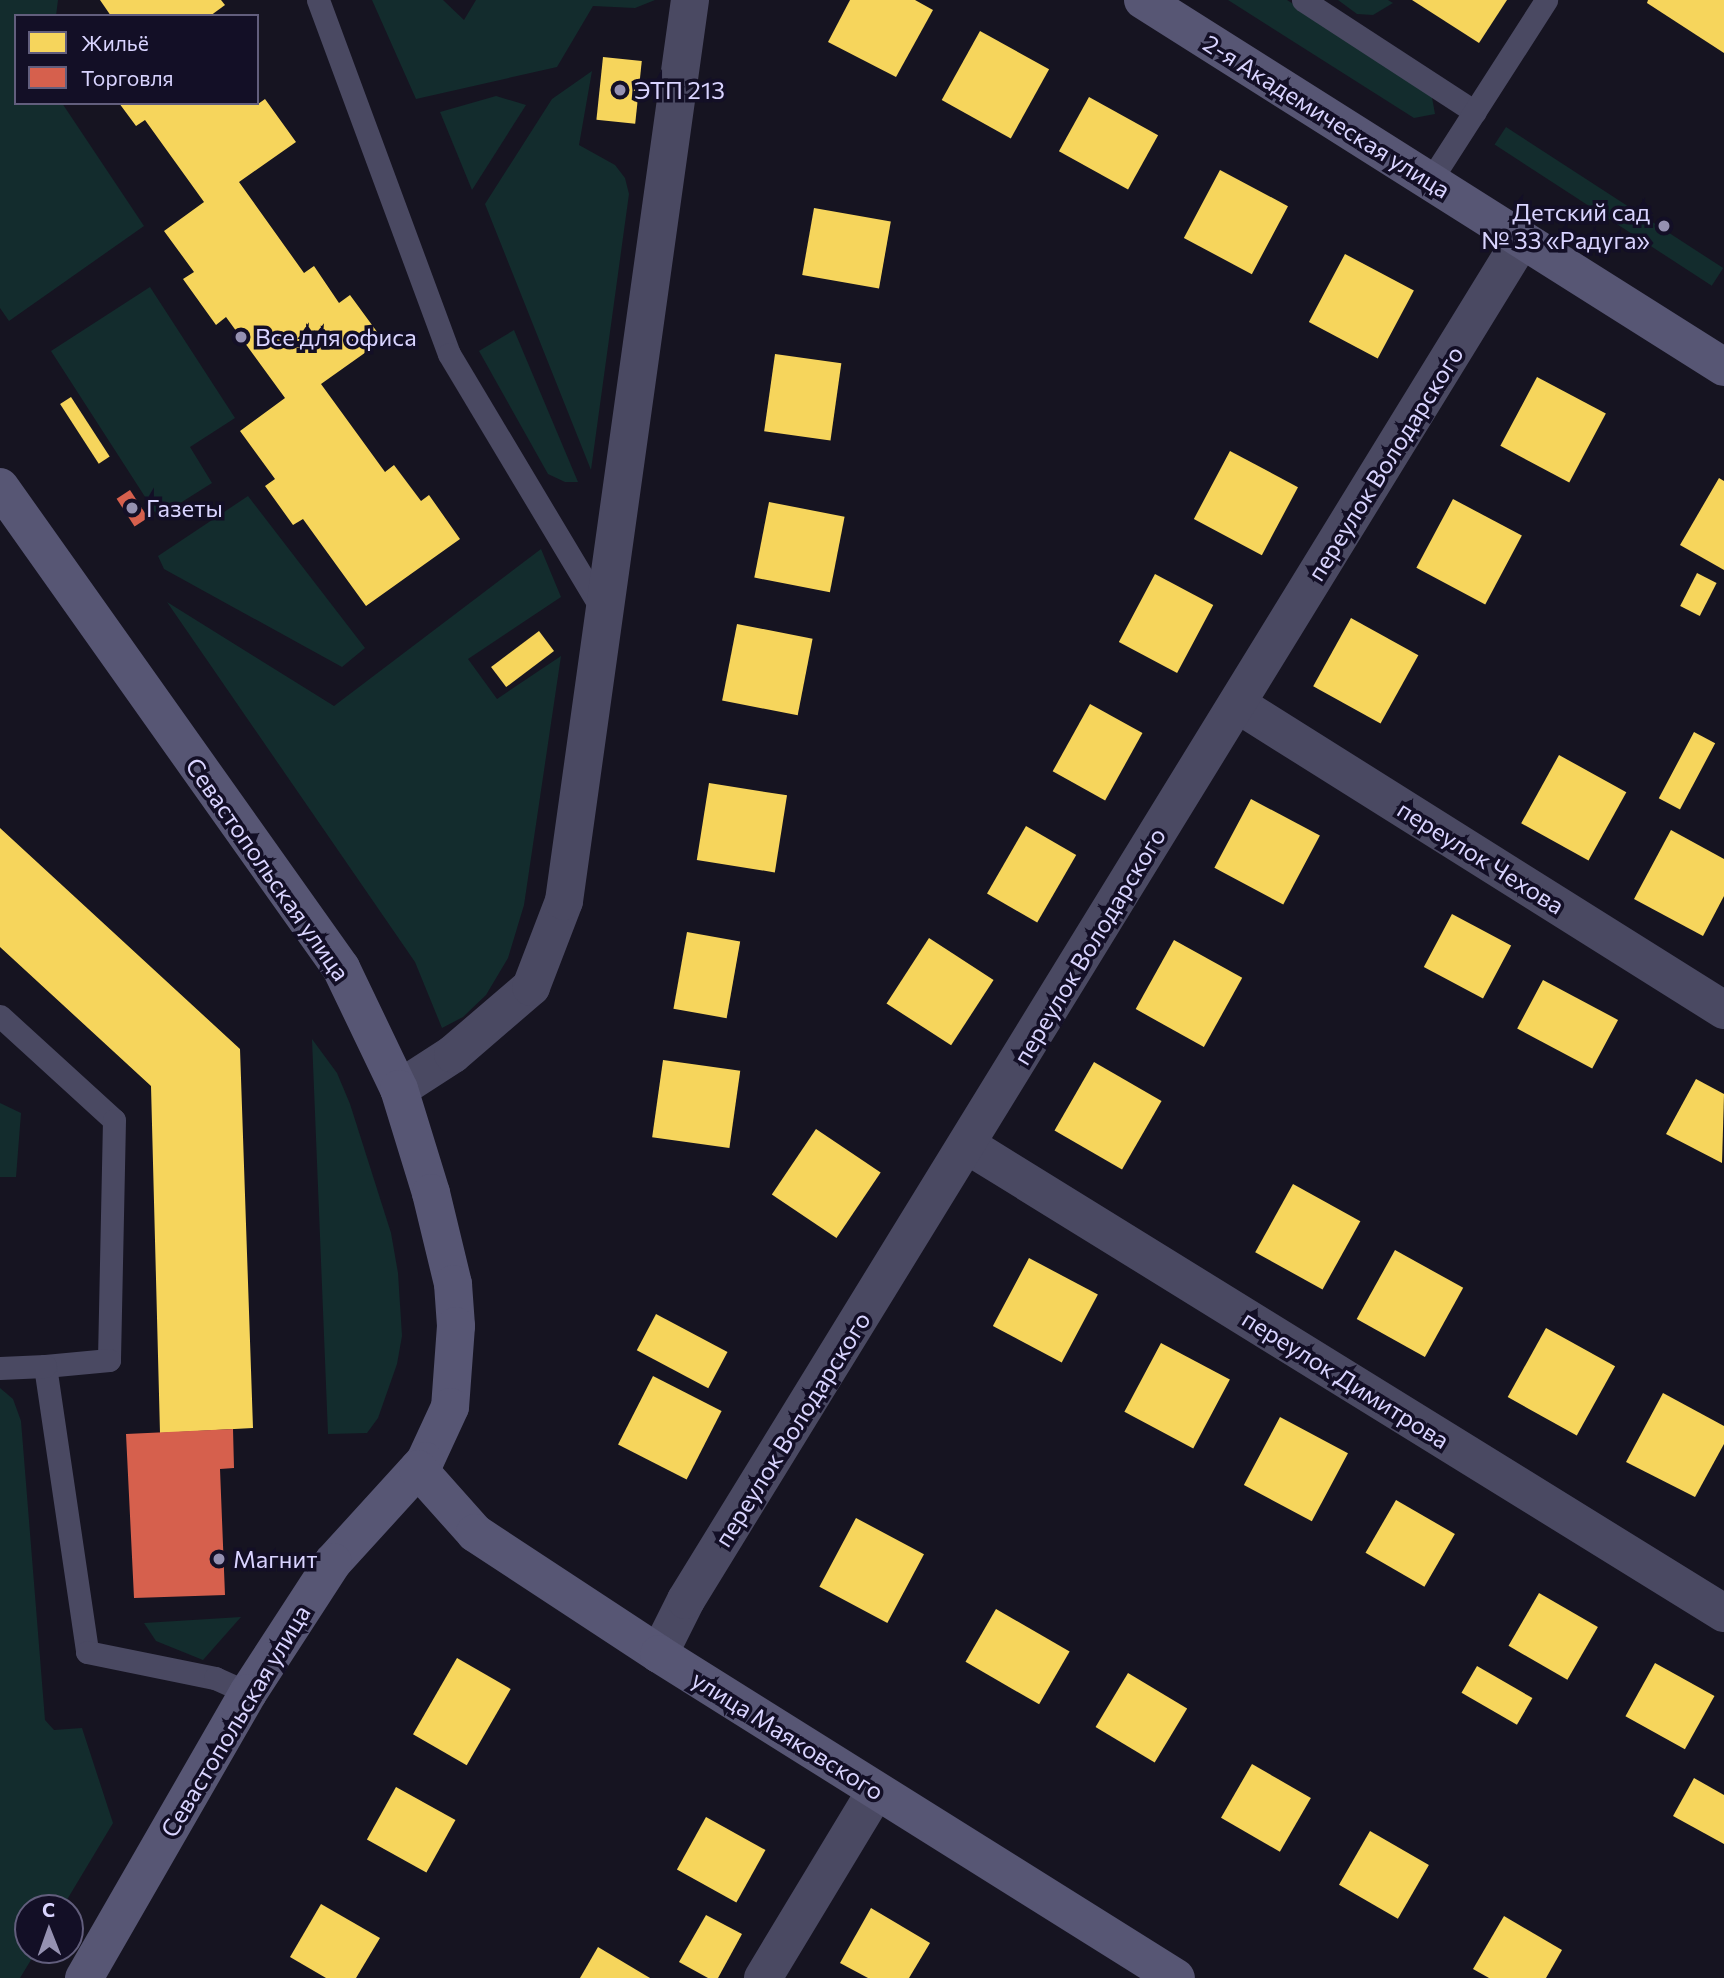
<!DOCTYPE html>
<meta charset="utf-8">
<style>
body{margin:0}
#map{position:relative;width:1724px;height:1978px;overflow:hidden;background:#161421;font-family:Commissioner,sans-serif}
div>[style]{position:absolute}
.green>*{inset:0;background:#132c2d;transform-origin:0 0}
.homes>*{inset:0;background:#f6d55c;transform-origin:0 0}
.shops>*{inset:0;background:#d6604d;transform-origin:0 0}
.lane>*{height:23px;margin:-11.5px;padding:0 11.5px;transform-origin:11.5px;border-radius:11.5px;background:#4a4962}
.street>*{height:38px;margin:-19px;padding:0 19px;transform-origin:19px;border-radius:19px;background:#4a4962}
.secondary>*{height:38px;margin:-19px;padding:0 19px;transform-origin:19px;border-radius:19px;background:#575674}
.dots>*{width:19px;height:19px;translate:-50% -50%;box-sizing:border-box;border:4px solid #130f26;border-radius:50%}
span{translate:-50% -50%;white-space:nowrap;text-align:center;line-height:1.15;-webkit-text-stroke:7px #130f26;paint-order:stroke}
.poi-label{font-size:24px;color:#d9d4ff}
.left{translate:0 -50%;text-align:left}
.right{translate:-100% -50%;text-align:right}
.street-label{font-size:24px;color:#d9d4ff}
.legend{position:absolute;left:14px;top:14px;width:245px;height:91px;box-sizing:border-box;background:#130f26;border:2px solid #625e7d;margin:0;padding:9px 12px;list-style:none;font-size:21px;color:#d9d4ff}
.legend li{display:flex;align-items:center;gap:14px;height:35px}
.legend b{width:35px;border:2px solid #625e7d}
.north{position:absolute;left:14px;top:1894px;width:70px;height:70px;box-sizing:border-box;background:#130f26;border:2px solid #625e7d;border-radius:50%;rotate:359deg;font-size:19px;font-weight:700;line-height:28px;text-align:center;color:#d9d4ff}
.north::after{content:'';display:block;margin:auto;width:24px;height:32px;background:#9591b1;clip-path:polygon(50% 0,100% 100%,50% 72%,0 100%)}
</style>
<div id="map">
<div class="green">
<i style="clip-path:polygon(0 0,58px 0,56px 16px,16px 16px,16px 103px,62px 103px,144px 226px,9px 321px,0 308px)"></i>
<i style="clip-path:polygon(372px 0,443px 0,464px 20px,476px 0,655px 0,635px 8px,593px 6px,557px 67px,416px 99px)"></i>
<i style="clip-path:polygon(1228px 0,1287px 0,1431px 92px,1435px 114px,1414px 118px)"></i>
<i style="clip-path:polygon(1338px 0,1388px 0,1393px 3px,1373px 15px,1357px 14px)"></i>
<i style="clip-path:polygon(592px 71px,579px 145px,615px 165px,625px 178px,629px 194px,591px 470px,485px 204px,552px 99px)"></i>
<i style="clip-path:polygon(496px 96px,526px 105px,472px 190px,440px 112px)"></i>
<i style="left:1506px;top:127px;width:259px;height:21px;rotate:33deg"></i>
<i style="clip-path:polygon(150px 287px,235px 418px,190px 447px,212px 483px,158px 517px,51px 351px)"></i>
<i style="clip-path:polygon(514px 330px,578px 482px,565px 482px,548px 474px,479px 351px)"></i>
<i style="clip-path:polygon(248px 496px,365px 648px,342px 667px,164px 569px,158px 556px)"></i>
<i style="clip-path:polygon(541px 549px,561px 597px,468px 659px,497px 699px,561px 656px,524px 905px,508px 958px,486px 995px,463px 1017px,442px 1028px,415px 962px,167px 602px,334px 706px)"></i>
<i style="clip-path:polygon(312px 1039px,337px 1073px,350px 1104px,391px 1233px,398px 1273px,402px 1336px,397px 1364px,378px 1418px,367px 1433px,328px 1434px)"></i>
<i style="clip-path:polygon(0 1103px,21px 1113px,16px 1177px,0 1177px)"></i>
<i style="clip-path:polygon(0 1388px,13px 1399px,21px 1421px,45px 1720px,54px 1730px,82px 1728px,113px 1823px,62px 1908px,28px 1908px,28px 1950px,37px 1950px,20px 1978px,0 1978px)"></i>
<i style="clip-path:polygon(241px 1617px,203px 1660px,156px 1641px,144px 1623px)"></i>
</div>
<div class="homes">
<i style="clip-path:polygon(100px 0,221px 0,225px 5px,210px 16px,111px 16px)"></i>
<i style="clip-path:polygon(850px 0,915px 0,933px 10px,896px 77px,828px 42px)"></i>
<i style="clip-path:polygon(1412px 0,1507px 0,1479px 43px)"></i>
<i style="clip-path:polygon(1648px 0,1724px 0,1724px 53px,1647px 3px)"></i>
<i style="left:980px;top:31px;width:79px;height:79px;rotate:29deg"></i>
<i style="left:603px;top:57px;width:39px;height:63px;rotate:6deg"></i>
<i style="left:1089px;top:97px;width:79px;height:62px;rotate:29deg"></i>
<i style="clip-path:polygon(265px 99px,296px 142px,239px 182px,304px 273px,314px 266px,339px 303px,350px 295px,383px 340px,321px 384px,385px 472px,394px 465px,421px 501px,429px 495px,460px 539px,366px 606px,303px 519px,293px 525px,265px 486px,275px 479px,240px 431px,285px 398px,226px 317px,216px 325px,183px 279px,194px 272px,164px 231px,204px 202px,145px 120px,136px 126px,119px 103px,258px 104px)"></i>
<i style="left:1220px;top:170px;width:77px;height:77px;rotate:28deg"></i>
<i style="left:814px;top:208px;width:78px;height:68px;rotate:10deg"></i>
<i style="left:1345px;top:254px;width:78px;height:77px;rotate:28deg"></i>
<i style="left:775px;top:354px;width:67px;height:78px;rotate:8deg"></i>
<i style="left:1537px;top:377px;width:78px;height:78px;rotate:28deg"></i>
<i style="left:71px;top:397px;width:71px;height:13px;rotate:57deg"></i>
<i style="left:1230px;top:451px;width:77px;height:77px;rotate:28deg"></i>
<i style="clip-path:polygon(1719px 478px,1724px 481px,1724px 570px,1680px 545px)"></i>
<i style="left:1453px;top:499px;width:78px;height:78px;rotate:28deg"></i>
<i style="left:769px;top:502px;width:77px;height:77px;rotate:11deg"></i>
<i style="left:1697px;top:573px;width:22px;height:37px;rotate:27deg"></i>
<i style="left:1155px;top:574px;width:66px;height:77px;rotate:28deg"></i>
<i style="left:1351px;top:618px;width:77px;height:78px;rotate:29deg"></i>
<i style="left:737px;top:624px;width:77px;height:78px;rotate:11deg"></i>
<i style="left:539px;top:631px;width:25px;height:60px;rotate:53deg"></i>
<i style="left:1090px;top:704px;width:60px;height:77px;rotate:29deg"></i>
<i style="left:1694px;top:732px;width:24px;height:75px;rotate:28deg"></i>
<i style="left:1559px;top:755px;width:77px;height:78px;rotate:29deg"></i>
<i style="left:709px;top:783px;width:79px;height:78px;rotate:9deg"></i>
<i style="left:1251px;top:799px;width:78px;height:78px;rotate:28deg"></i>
<i style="left:1026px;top:826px;width:58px;height:78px;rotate:30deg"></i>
<i style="clip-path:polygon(0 828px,240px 1049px,253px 1428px,160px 1433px,151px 1086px,0 947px)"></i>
<i style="clip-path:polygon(1671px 830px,1724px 859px,1724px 896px,1703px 936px,1634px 899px)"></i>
<i style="left:1452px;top:914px;width:67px;height:60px;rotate:28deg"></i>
<i style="left:687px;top:932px;width:54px;height:78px;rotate:10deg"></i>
<i style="left:929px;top:938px;width:77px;height:78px;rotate:33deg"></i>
<i style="left:1174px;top:940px;width:78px;height:79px;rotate:29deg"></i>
<i style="left:1543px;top:980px;width:85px;height:55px;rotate:28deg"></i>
<i style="left:663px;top:1060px;width:78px;height:78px;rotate:8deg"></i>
<i style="left:1094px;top:1062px;width:78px;height:79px;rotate:30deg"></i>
<i style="clip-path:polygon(1696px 1079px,1724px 1094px,1722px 1163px,1666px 1134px)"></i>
<i style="left:816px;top:1129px;width:78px;height:79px;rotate:34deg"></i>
<i style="left:1293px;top:1184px;width:77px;height:78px;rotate:29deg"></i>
<i style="left:1395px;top:1250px;width:78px;height:79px;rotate:29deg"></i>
<i style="left:1029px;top:1258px;width:78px;height:77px;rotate:28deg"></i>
<i style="left:656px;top:1314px;width:81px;height:41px;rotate:28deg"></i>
<i style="left:1546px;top:1328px;width:79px;height:79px;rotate:29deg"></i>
<i style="left:1161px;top:1343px;width:78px;height:78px;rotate:28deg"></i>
<i style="left:653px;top:1376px;width:77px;height:77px;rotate:27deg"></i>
<i style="clip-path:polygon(1663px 1393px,1724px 1426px,1724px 1444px,1695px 1497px,1626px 1462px)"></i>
<i style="left:1280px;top:1417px;width:77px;height:77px;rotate:28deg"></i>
<i style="left:1396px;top:1500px;width:68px;height:61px;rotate:30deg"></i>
<i style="left:856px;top:1518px;width:77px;height:78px;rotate:28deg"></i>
<i style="left:1539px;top:1593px;width:68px;height:61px;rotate:30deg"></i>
<i style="left:996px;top:1609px;width:85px;height:61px;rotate:30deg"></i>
<i style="left:457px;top:1658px;width:62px;height:88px;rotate:30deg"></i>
<i style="left:1655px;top:1663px;width:68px;height:61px;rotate:29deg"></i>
<i style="left:1477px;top:1666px;width:64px;height:31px;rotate:30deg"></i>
<i style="left:1128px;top:1673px;width:69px;height:63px;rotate:31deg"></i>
<i style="left:1252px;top:1764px;width:68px;height:62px;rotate:30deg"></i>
<i style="clip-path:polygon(1694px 1778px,1724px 1795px,1724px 1844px,1673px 1816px)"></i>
<i style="left:396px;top:1787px;width:68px;height:60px;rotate:29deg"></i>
<i style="left:706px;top:1817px;width:68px;height:60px;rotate:29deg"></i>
<i style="left:1370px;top:1831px;width:68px;height:62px;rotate:30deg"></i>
<i style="clip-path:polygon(321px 1904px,380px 1938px,356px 1978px,326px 1978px,290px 1957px)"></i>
<i style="clip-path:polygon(871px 1908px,930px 1943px,909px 1978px,868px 1978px,840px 1963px)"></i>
<i style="clip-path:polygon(706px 1915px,742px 1934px,718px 1978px,708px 1978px,679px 1962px)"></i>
<i style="clip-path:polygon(1504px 1916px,1562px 1950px,1546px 1978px,1489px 1978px,1473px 1969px)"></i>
<i style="clip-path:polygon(598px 1947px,650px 1978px,580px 1978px)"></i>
</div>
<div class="shops">
<i style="left:130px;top:490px;width:33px;height:16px;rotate:57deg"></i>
<i style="clip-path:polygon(233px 1429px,234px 1468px,220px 1469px,225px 1595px,134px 1598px,126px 1434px)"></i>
</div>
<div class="lane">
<i style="left:318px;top:0;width:377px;rotate:69.7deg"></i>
<i style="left:449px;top:354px;width:300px;rotate:59.1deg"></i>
<i style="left:1303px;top:0;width:205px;rotate:33.1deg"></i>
<i style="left:1430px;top:181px;width:215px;rotate:-57.3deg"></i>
<i style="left:0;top:1016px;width:154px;rotate:42.4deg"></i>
<i style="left:114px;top:1120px;width:240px;rotate:91.2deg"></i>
<i style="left:109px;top:1360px;width:64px;rotate:174.6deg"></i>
<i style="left:45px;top:1366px;width:289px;rotate:81.6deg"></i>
<i style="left:87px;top:1652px;width:131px;rotate:11.5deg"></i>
<i style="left:215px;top:1678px;width:36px;rotate:24deg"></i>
<i style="left:0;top:1368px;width:45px;rotate:-2.5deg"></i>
</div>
<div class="street">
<i style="left:1237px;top:704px;width:575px;rotate:32.14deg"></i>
<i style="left:399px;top:1089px;width:64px;rotate:-32.9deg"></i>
<i style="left:453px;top:1054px;width:103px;rotate:-40.7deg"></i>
<i style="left:531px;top:987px;width:92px;rotate:-69deg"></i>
<i style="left:564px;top:901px;width:910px;rotate:-82.04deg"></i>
<i style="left:967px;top:1145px;width:890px;rotate:31.73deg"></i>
<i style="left:659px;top:1654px;width:60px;rotate:-63.4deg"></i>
<i style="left:686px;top:1600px;width:1597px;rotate:-58.44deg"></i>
<i style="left:763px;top:1978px;width:218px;rotate:-58.9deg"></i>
</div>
<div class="secondary">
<i style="left:1143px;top:0;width:687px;rotate:32.28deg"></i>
<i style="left:0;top:487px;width:590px;rotate:54.67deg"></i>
<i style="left:341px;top:968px;width:134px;rotate:64.4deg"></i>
<i style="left:399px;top:1089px;width:109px;rotate:72.9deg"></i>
<i style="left:431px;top:1193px;width:94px;rotate:76.4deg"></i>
<i style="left:453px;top:1284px;width:42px;rotate:85.9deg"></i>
<i style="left:456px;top:1326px;width:81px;rotate:94.2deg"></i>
<i style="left:450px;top:1407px;width:60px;rotate:114.8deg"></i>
<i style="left:425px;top:1461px;width:137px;rotate:132.3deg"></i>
<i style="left:333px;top:1562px;width:156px;rotate:123deg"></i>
<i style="left:248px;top:1693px;width:329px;rotate:119.9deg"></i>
<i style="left:418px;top:1469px;width:86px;rotate:48.3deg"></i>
<i style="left:475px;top:1533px;width:220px;rotate:33.3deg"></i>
<i style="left:659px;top:1654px;width:610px;rotate:32.08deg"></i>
</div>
<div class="dots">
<i style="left:620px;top:90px;background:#9591b1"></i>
<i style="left:1664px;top:226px;background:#9591b1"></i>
<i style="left:241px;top:337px;background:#9591b1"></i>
<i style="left:132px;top:508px;background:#9591b1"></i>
<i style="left:219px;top:1559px;background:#9591b1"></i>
</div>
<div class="poi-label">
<span class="left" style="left:634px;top:90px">ЭТП 213</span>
<span class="right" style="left:1650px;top:226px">Детский сад<br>№ 33 «Радуга»</span>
<span class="left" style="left:255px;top:337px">Все для офиса</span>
<span class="left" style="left:146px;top:508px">Газеты</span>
<span class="left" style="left:233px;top:1559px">Магнит</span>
</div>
<div class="street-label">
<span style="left:1327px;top:116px;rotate:32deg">2-я Академическая улица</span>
<span style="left:1385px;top:463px;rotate:-58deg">переулок Володарского</span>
<span style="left:1481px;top:857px;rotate:32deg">переулок Чехова</span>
<span style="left:268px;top:869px;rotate:55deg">Севастопольская улица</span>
<span style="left:1089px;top:946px;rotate:-59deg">переулок Володарского</span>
<span style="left:1346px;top:1379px;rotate:32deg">переулок Димитрова</span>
<span style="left:792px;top:1429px;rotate:-58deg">переулок Володарского</span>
<span style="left:235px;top:1721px;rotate:-59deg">Севастопольская улица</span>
<span style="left:788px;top:1735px;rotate:32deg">улица Маяковского</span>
</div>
<ul class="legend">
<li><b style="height:19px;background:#f6d55c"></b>Жильё</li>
<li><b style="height:19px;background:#d6604d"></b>Торговля</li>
</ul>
<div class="north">С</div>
</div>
